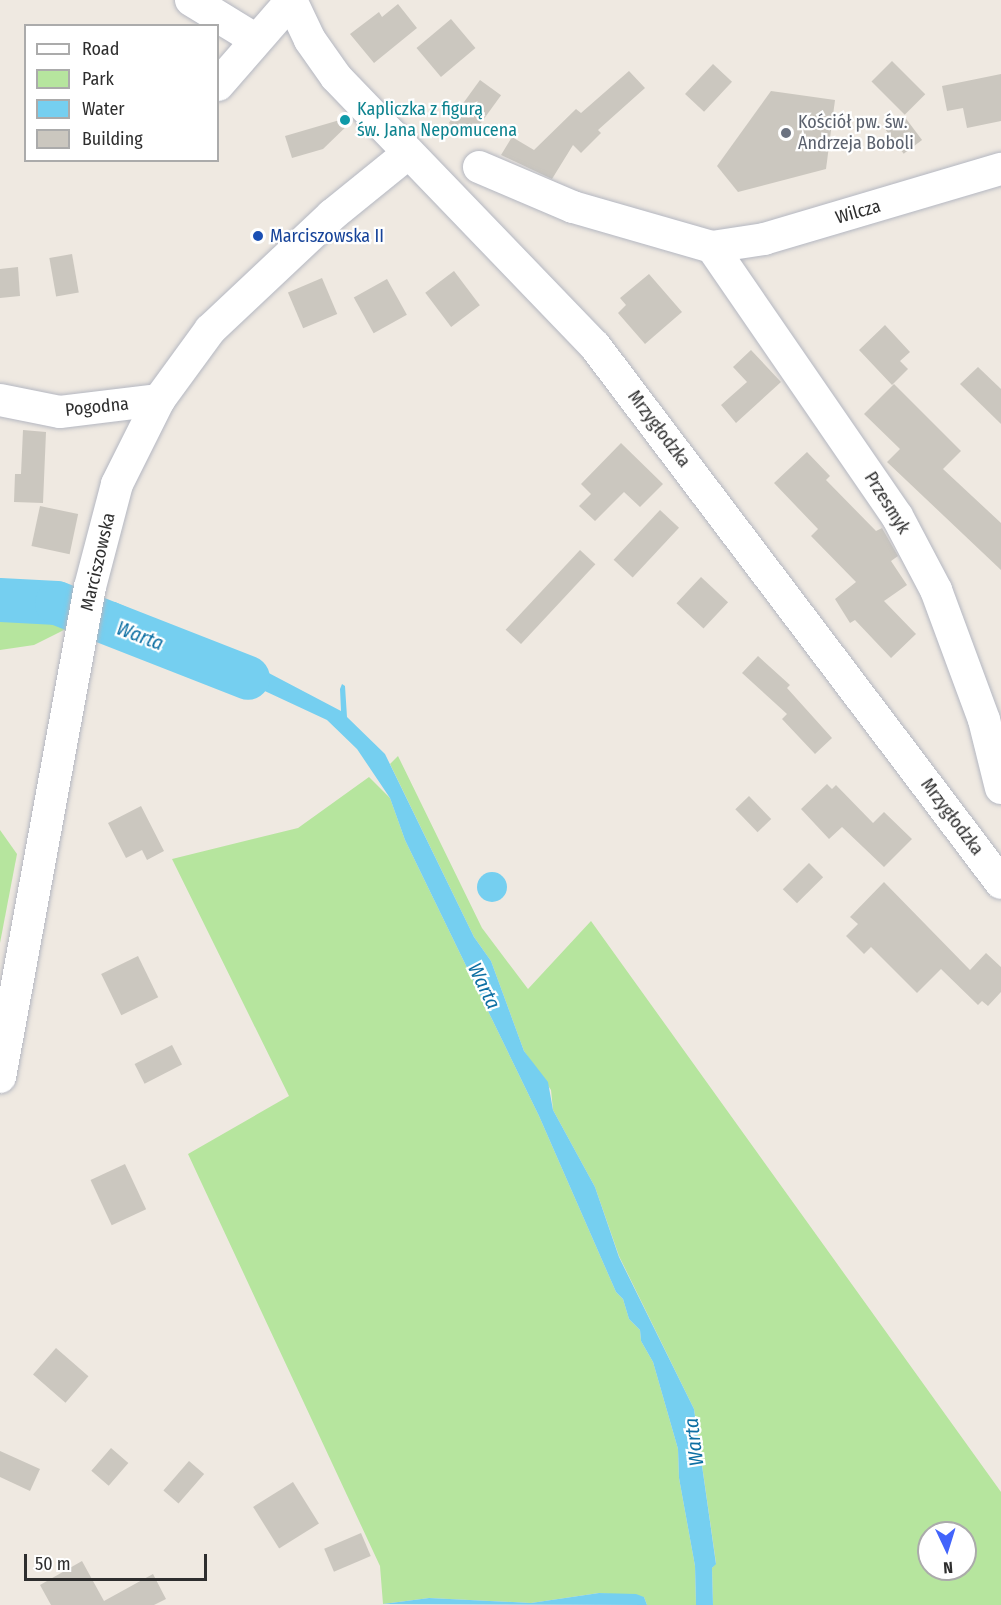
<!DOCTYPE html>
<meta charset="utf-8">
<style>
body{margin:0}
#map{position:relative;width:1001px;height:1605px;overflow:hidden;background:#efe9e1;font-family:"Fira Sans Condensed",sans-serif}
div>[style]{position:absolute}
.green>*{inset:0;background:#b6e59e}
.water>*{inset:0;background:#75cff0}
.round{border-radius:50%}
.river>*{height:44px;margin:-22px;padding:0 22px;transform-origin:22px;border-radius:22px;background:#75cff0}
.building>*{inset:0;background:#cbc7bf;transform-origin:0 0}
.roads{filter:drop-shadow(0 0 2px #b4b7c1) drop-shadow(0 0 2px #b4b7c1)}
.minor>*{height:32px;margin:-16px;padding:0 16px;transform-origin:16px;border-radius:16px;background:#fff}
.dots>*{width:16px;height:16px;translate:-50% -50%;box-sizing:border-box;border:3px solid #fff;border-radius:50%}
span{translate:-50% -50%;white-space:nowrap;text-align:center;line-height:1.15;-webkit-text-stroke:4.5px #fff;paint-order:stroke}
.culture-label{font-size:18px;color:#0d838f}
.left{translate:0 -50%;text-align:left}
.worship-label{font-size:18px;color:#5b616d}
.street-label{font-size:18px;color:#2e2e2e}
.transit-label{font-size:18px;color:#164399}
.water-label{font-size:20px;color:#0d6fa3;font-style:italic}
.legend{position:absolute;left:24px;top:24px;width:195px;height:138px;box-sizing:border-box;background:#fff;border:2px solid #ababab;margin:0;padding:8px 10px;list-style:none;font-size:18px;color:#2e2e2e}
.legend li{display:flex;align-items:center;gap:12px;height:30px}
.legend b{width:30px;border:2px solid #ababab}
.north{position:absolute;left:917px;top:1521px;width:60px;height:60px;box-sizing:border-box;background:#fff;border:2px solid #ababab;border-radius:50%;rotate:176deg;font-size:16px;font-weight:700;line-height:24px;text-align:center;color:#2e2e2e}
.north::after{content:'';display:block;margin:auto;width:21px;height:27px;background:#4264fb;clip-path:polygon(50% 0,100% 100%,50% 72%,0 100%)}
.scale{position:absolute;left:24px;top:1554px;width:183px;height:27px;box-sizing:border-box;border:3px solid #2e2e2e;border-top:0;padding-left:8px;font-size:18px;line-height:21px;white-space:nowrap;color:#2e2e2e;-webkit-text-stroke:4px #fff;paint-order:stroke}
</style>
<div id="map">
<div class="green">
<i style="clip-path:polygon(60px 612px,67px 615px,70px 627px,34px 645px,0 650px,0 613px)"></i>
<i style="clip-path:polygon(evenodd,398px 756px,482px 928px,528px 989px,591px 921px,1001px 1492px,1001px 1605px,713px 1605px,712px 1568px,716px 1563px,694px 1409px,619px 1256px,595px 1187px,553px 1110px,551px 1090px,524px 1051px,491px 961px,474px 937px,390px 764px,398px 756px,929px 1533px,965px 1533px,965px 1569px,929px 1569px,929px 1533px)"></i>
<i style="clip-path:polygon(369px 777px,390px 798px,405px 840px,539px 1116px,616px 1292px,623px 1299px,629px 1319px,640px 1330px,641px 1341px,653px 1362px,678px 1449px,679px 1478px,695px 1566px,696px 1605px,647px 1605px,644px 1597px,599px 1593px,531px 1603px,429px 1598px,383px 1604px,380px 1566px,188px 1154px,289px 1096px,172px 859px,298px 828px)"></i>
<i style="clip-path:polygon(0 830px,17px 854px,0 943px)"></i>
</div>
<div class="water">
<i style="clip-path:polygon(0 597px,70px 601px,67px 615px,0 613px)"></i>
<i style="clip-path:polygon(115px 602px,178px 630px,166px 658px,110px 639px)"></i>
<i style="clip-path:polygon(202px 638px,341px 711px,340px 689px,342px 684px,345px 686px,347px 717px,385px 754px,474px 937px,491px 961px,524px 1051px,548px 1082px,553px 1110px,595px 1187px,619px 1257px,694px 1409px,716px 1564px,712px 1568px,713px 1605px,696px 1605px,695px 1566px,679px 1478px,678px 1449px,653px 1362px,641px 1341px,640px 1330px,629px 1319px,623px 1299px,616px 1292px,539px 1116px,405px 840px,390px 798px,357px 749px,327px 720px,215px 668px,188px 668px)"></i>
<i class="round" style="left:477px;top:872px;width:30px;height:30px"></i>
<i style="clip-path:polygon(599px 1593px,636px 1594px,644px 1597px,647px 1605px,383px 1604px,429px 1598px,531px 1603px)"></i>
</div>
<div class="river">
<i style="left:0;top:600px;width:57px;rotate:3deg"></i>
<i style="left:57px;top:603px;width:205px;rotate:21.4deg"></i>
</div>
<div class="building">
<i style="clip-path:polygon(398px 4px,417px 28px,374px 63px,350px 34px,379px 12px,382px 17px)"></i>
<i style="left:451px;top:19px;width:38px;height:45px;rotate:50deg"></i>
<i style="left:892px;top:61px;width:47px;height:29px;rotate:45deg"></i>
<i style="left:713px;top:64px;width:26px;height:41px;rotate:43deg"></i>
<i style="clip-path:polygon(629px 71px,645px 88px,598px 130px,601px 133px,581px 153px,573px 145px,552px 179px,501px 155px,512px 137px,534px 150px,576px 109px,581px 113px)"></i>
<i style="clip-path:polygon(1001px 74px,1001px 121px,967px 128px,963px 108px,947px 111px,942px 86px)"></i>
<i style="left:480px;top:80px;width:26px;height:53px;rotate:36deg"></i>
<i style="clip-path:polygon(771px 91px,835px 100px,826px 169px,738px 192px,717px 166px)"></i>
<i style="left:904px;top:116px;width:30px;height:23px;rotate:53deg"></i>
<i style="clip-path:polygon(350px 117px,353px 120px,323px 149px,292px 158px,285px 136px)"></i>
<i style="left:72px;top:254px;width:39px;height:23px;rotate:80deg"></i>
<i style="clip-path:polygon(18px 267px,20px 296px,0 298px,0 269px)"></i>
<i style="left:454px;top:271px;width:43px;height:36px;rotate:53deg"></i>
<i style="clip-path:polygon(649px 274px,682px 312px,645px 344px,618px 313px,626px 305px,620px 298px)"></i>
<i style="left:322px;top:278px;width:39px;height:37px;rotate:67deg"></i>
<i style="left:387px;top:279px;width:41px;height:38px;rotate:61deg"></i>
<i style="clip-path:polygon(885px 325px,910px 352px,900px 361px,908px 369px,892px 385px,859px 350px)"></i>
<i style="clip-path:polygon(751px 350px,781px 382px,736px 423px,721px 405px,747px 382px,733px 367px)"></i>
<i style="clip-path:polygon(978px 367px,1001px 389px,1001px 424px,960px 384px)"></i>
<i style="clip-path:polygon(894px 384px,961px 451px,943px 469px,1001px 523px,1001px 570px,887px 462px,900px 449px,864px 414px)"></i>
<i style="clip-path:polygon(23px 430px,46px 432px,43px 503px,14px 502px,15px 474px,21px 474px)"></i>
<i style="clip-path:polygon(621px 443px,663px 484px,640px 507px,624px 492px,595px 521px,579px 506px,591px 494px,581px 484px)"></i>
<i style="clip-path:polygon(807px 452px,830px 476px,826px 480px,876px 531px,882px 528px,898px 556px,891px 561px,907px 585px,884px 601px,916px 634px,891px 658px,855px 620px,850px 623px,835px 599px,856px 582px,811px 536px,818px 529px,774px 483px)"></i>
<i style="left:40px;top:506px;width:39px;height:41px;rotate:12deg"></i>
<i style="left:660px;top:510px;width:26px;height:68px;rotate:43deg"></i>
<i style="left:580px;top:550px;width:21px;height:109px;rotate:43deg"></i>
<i style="left:701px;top:577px;width:37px;height:36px;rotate:43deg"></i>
<i style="clip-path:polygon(758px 656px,790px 685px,787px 688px,832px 738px,815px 754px,782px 719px,787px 714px,742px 673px)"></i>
<i style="clip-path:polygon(827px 784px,832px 789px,836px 785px,873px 823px,884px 812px,912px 839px,884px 867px,842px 827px,829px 839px,801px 809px)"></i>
<i style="left:749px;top:796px;width:32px;height:19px;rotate:46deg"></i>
<i style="clip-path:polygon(141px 806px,164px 851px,147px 860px,142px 850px,126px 858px,108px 823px)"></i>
<i style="left:809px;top:863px;width:20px;height:37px;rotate:45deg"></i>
<i style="clip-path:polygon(884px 882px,970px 970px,986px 953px,1001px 967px,1001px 992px,988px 1006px,982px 1001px,978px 1005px,941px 969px,917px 993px,871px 947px,864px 954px,846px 936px,858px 924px,850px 917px)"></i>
<i style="left:138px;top:956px;width:46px;height:41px;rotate:64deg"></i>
<i style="left:172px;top:1045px;width:22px;height:42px;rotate:63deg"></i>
<i style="left:125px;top:1164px;width:50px;height:38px;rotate:65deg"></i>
<i style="left:56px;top:1348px;width:43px;height:35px;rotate:41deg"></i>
<i style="left:111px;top:1448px;width:23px;height:30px;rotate:41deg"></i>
<i style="clip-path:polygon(0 1451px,40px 1469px,30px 1491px,0 1477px)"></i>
<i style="left:189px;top:1461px;width:20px;height:39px;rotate:41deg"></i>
<i style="left:293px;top:1482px;width:49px;height:47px;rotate:58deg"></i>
<i style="left:361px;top:1533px;width:25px;height:40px;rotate:67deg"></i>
<i style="clip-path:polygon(82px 1561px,104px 1601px,153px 1574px,166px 1599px,154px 1605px,51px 1605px,40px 1585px)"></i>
</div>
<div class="roads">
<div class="minor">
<i style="left:191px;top:0;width:75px;rotate:31.4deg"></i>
<i style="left:291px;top:0;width:44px;rotate:64.6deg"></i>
<i style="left:310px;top:40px;width:45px;rotate:54.9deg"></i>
<i style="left:336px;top:77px;width:373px;rotate:46.1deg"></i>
<i style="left:595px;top:346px;width:673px;rotate:52.91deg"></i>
<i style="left:218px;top:85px;width:111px;rotate:-49deg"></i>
<i style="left:479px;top:167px;width:102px;rotate:23.1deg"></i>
<i style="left:573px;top:207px;width:145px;rotate:16.1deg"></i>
<i style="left:712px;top:247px;width:53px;rotate:-8.7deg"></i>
<i style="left:764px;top:239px;width:247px;rotate:-16.5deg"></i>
<i style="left:712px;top:247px;width:326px;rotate:55.5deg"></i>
<i style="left:897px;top:516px;width:84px;rotate:62.2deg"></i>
<i style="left:936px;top:590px;width:139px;rotate:69.7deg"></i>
<i style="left:984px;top:720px;width:70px;rotate:76deg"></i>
<i style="left:0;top:400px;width:61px;rotate:11.3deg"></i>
<i style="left:60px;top:412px;width:100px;rotate:-6.9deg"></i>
<i style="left:0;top:1077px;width:498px;rotate:-79.6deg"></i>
<i style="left:90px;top:587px;width:106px;rotate:-75.3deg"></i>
<i style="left:117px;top:484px;width:94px;rotate:-63.4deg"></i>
<i style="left:159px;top:400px;width:87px;rotate:-53.9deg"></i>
<i style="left:210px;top:330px;width:168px;rotate:-43.3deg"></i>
<i style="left:332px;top:215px;width:95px;rotate:-39deg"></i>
</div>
</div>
<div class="dots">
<i style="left:345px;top:120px;background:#0f9aa8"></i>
<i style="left:786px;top:133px;background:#6b7280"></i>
<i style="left:258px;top:236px;background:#1a4fb4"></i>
</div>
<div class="culture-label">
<span class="left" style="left:357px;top:120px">Kapliczka z figurą<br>św. Jana Nepomucena</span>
</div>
<div class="worship-label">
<span class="left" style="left:798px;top:133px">Kościół pw. św.<br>Andrzeja Boboli</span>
</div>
<div class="street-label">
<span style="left:858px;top:212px;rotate:-16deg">Wilcza</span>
<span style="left:97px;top:407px;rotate:-6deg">Pogodna</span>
<span style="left:659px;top:429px;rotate:53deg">Mrzygłodzka</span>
<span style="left:887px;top:503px;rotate:58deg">Przesmyk</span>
<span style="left:98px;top:562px;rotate:-77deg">Marciszowska</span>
<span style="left:952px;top:817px;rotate:53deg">Mrzygłodzka</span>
</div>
<div class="transit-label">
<span class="left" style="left:270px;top:236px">Marciszowska II</span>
</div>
<div class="water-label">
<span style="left:140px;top:636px;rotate:21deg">Warta</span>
<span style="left:484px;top:986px;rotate:64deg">Warta</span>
<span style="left:694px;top:1442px;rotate:-97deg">Warta</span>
</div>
<ul class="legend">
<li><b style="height:8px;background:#fff"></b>Road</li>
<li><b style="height:16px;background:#b6e59e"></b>Park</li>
<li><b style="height:16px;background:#75cff0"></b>Water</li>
<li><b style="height:16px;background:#cbc7bf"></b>Building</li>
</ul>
<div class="north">N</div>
<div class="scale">50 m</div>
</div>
